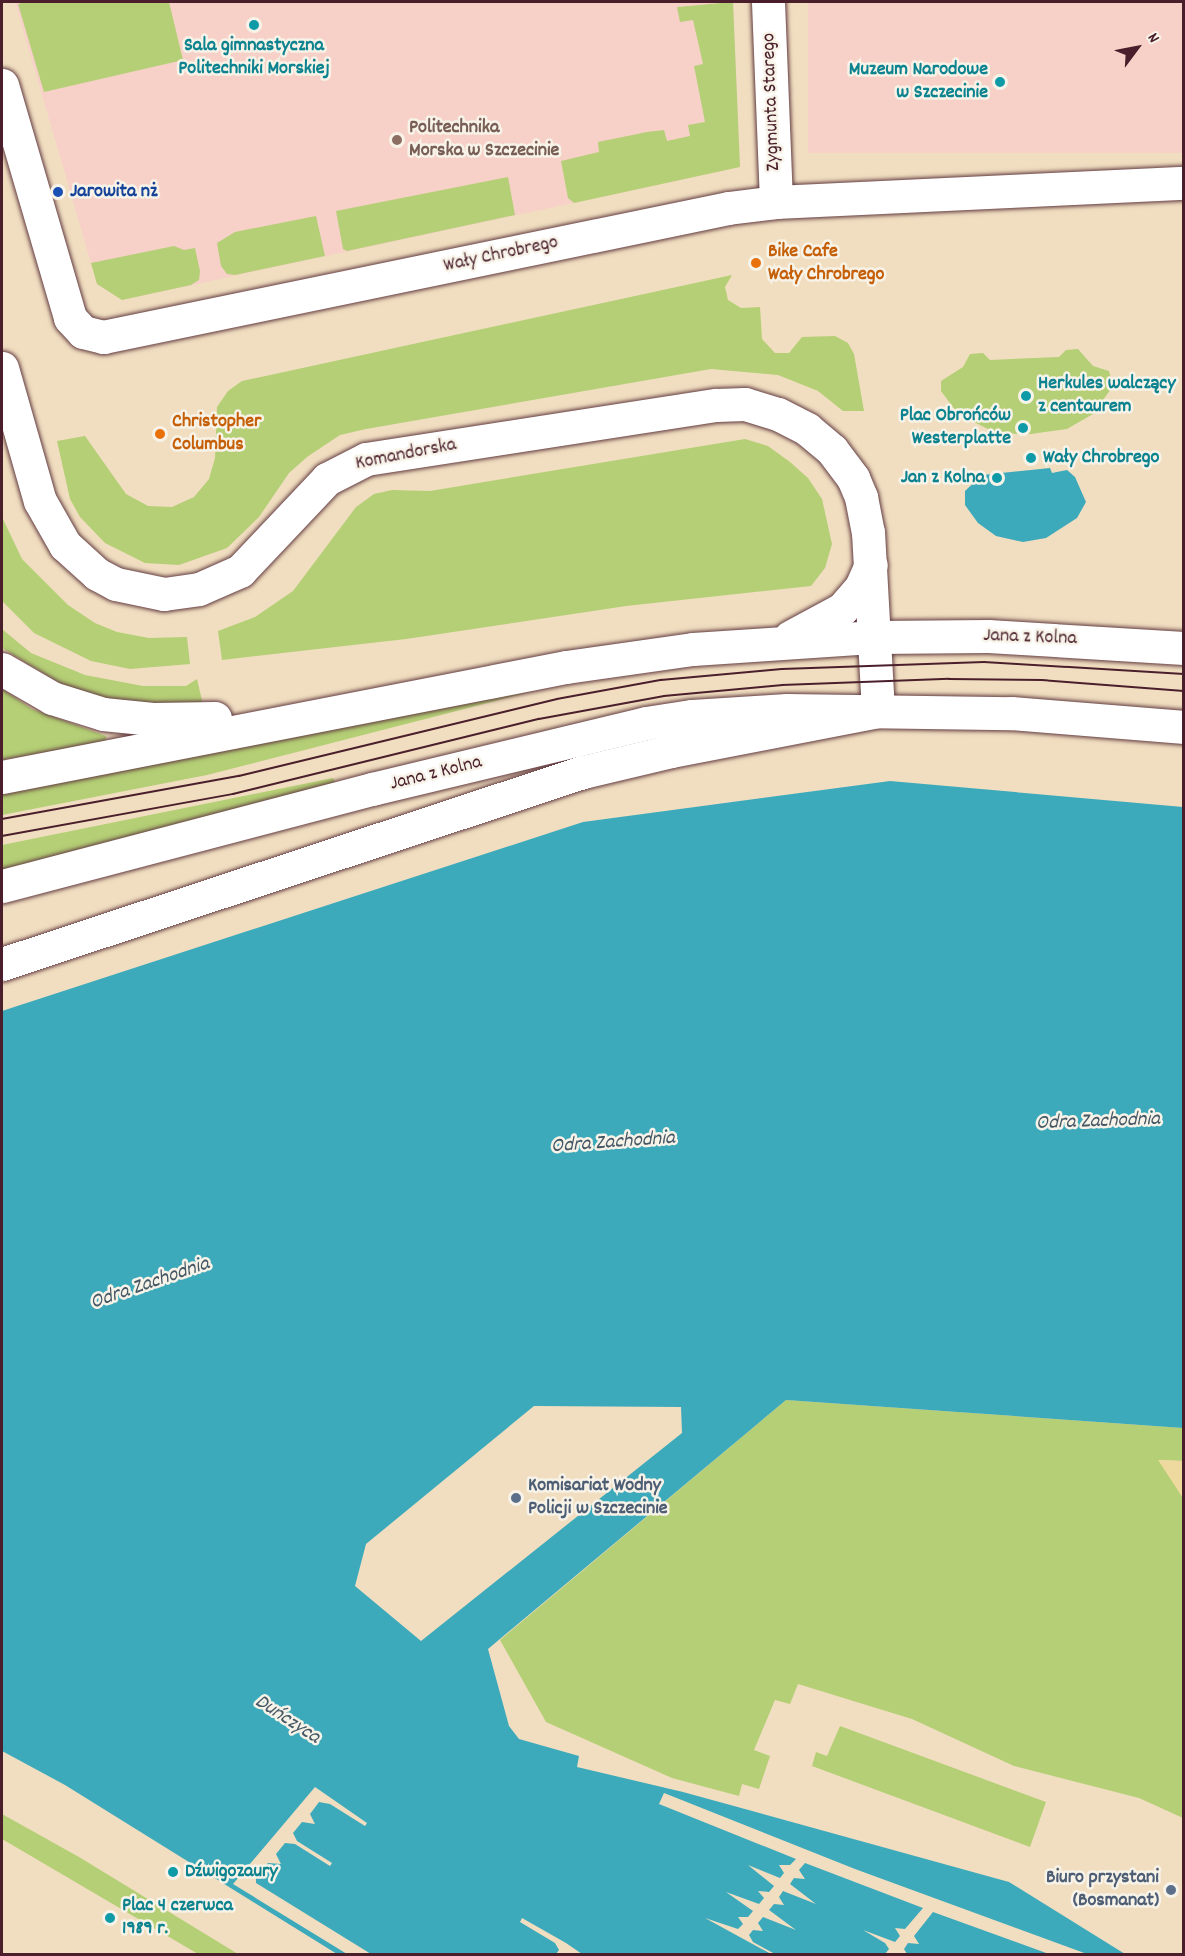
<!DOCTYPE html>
<meta charset="utf-8">
<style>
body{margin:0}
#map{position:relative;width:1185px;height:1956px;overflow:hidden;background:#f1dec0;font-family:Dekko,sans-serif}
div>[style]{position:absolute}
.built>*{inset:0;background:#f7d1c8;transform-origin:0 0}
.green>*{inset:0;background:#b4cf75}
.sand>*{inset:0;background:#eeda9e}
.water>*{inset:0;background:#3daabc}
.pier>*{inset:0;background:#f1dec0}
.roads{filter:drop-shadow(0 0 2px #633c41) drop-shadow(0 0 2px #633c41)}
.minor>*{height:33px;margin:-16.5px;padding:0 16.5px;transform-origin:16.5px;border-radius:16.5px;background:#fff}
.major>*{height:33px;margin:-16.5px;padding:0 16.5px;transform-origin:16.5px;border-radius:16.5px;background:#fff}
.tram>*{height:1.5px;margin:-0.75px;padding:0 0.75px;transform-origin:0.75px;border-radius:0.75px;background:#4a1f2b}
.dots>*{width:16px;height:16px;translate:-50% -50%;box-sizing:border-box;border:3px solid #f7f3e8;border-radius:50%}
span{translate:-50% -50%;white-space:nowrap;text-align:center;line-height:1.15;-webkit-text-stroke:5px #f7f3e8;paint-order:stroke}
.culture-label{font-size:20px;color:#0d838f;font-weight:700}
.right{translate:-100% -50%;text-align:right}
.left{translate:0 -50%;text-align:left}
.street-label{font-size:20px;color:#4a1f2b}
.education-label{font-size:20px;color:#785e54;font-weight:700}
.transit-label{font-size:20px;color:#164399;font-weight:700}
.food-label{font-size:20px;color:#c56008;font-weight:700}
.service-label{font-size:20px;color:#4e5e75;font-weight:700}
.water-label{font-size:21px;color:#455765;font-style:italic}
.frame{position:absolute;inset:0;border:3px solid #4a1f2b;pointer-events:none}
.north{position:absolute;left:1107px;top:18px;width:60px;height:60px;-webkit-text-stroke:4px #f7f3e8;paint-order:stroke;rotate:58deg;font-size:16px;font-weight:700;line-height:24px;text-align:center;color:#4a1f2b}
.north::after{content:'';display:block;margin:auto;width:21px;height:27px;background:#4a1f2b;clip-path:polygon(50% 0,100% 100%,50% 72%,0 100%)}
</style>
<div id="map">
<div class="built">
<i style="clip-path:polygon(15px 2px,733px 2px,740px 167px,122px 300px,97px 284px)"></i>
<i style="left:808px;top:2px;width:375px;height:151px"></i>
</div>
<div class="green">
<i style="clip-path:polygon(26px 2px,169px 2px,183px 60px,44px 92px,18px 4px)"></i>
<i style="clip-path:polygon(733px 2px,740px 167px,574px 203px,568px 198px,561px 161px,599px 152px,598px 142px,647px 132px,664px 130px,667px 141px,690px 136px,688px 125px,705px 122px,694px 66px,703px 64px,693px 20px,680px 22px,677px 7px)"></i>
<i style="clip-path:polygon(508px 177px,515px 215px,347px 251px,343px 249px,336px 211px)"></i>
<i style="clip-path:polygon(316px 216px,325px 256px,235px 275px,227px 274px,221px 266px,217px 243px,235px 232px)"></i>
<i style="clip-path:polygon(174px 246px,184px 250px,195px 248px,200px 271px,199px 280px,191px 285px,122px 300px,97px 284px,91px 263px)"></i>
<i style="clip-path:polygon(732px 275px,725px 287px,728px 300px,741px 308px,760px 307px,762px 339px,775px 353px,789px 353px,802px 337px,835px 336px,848px 343px,854px 354px,864px 411px,843px 411px,818px 391px,778px 375px,711px 369px,366px 429px,340px 435px,307px 457px,289px 473px,259px 517px,227px 548px,179px 565px,145px 563px,105px 543px,80px 517px,70px 499px,57px 441px,85px 436px,126px 494px,148px 506px,172px 507px,194px 497px,209px 479px,215px 458px,217px 407px,228px 391px,242px 381px)"></i>
<i style="clip-path:polygon(1078px 349px,1093px 366px,1109px 371px,1113px 386px,1093px 414px,1067px 429px,1023px 435px,992px 431px,958px 414px,941px 391px,941px 381px,963px 367px,970px 354px,983px 353px,990px 360px,1059px 357px,1066px 350px)"></i>
<i style="clip-path:polygon(745px 439px,768px 446px,790px 462px,808px 478px,822px 499px,832px 544px,825px 568px,811px 586px,626px 606px,406px 639px,222px 660px,218px 631px,255px 617px,293px 591px,356px 507px,374px 494px,392px 490px,430px 491px)"></i>
<i style="clip-path:polygon(2px 517px,22px 559px,68px 605px,95px 623px,117px 632px,149px 638px,187px 637px,190px 664px,130px 669px,91px 661px,34px 633px,2px 601px)"></i>
<i style="clip-path:polygon(2px 629px,31px 653px,85px 675px,143px 686px,186px 686px,197px 679px,203px 705px,146px 709px,70px 689px,2px 648px)"></i>
<i style="clip-path:polygon(2px 689px,32px 709px,106px 736px,106px 741px,2px 760px)"></i>
<i style="clip-path:polygon(538px 690px,207px 775px,2px 815px,2px 792px)"></i>
<i style="clip-path:polygon(333px 778px,336px 784px,2px 872px,2px 845px)"></i>
<i style="clip-path:polygon(786px 1400px,1183px 1428px,1183px 1461px,1159px 1460px,1183px 1498px,1183px 1818px,1139px 1798px,1014px 1766px,912px 1719px,798px 1684px,790px 1704px,775px 1700px,754px 1750px,770px 1756px,759px 1789px,742px 1784px,739px 1796px,672px 1778px,546px 1722px,500px 1640px)"></i>
<i style="clip-path:polygon(840px 1726px,1046px 1802px,1030px 1847px,812px 1766px,816px 1752px,827px 1756px)"></i>
<i style="clip-path:polygon(2px 1814px,79px 1857px,238px 1954px,198px 1954px,2px 1839px)"></i>
</div>
<div class="sand">
<i style="clip-path:polygon(1158px 1460px,1183px 1461px,1183px 1498px)"></i>
</div>
<div class="water">
<i style="clip-path:polygon(1050px 468px,1052px 473px,1067px 470px,1075px 477px,1086px 502px,1077px 518px,1046px 538px,1023px 542px,996px 536px,978px 523px,965px 505px,965px 491px,982px 475px)"></i>
<i style="clip-path:polygon(evenodd,890px 781px,1183px 807px,1183px 1428px,786px 1400px,488px 1649px,509px 1726px,519px 1739px,579px 1756px,577px 1767px,683px 1792px,1009px 1882px,1125px 1954px,337px 1954px,65px 1785px,2px 1751px,2px 1011px,583px 822px,890px 781px,534px 1406px,681px 1407px,682px 1433px,421px 1641px,355px 1586px,366px 1544px,534px 1406px)"></i>
</div>
<div class="pier">
<i style="clip-path:polygon(315px 1787px,367px 1823px,365px 1826px,330px 1804px,319px 1802px,310px 1814px,315px 1824px,302px 1822px,293px 1833px,297px 1841px,332px 1863px,330px 1866px,295px 1844px,285px 1843px,276px 1854px,281px 1864px,268px 1863px,256px 1877px,256px 1883px,371px 1954px,347px 1954px,233px 1884px)"></i>
<i style="clip-path:polygon(664px 1793px,855px 1869px,1087px 1954px,1049px 1954px,933px 1912px,914px 1936px,919px 1944px,908px 1943px,904px 1949px,907px 1954px,885px 1954px,889px 1949px,885px 1943px,863px 1930px,895px 1942px,900px 1936px,895px 1928px,905px 1929px,923px 1908px,805px 1863px,799px 1870px,805px 1879px,794px 1878px,790px 1884px,816px 1904px,783px 1891px,779px 1897px,784px 1905px,774px 1904px,769px 1910px,796px 1930px,763px 1917px,758px 1923px,763px 1931px,753px 1930px,749px 1935px,753px 1942px,775px 1954px,771px 1954px,705px 1918px,738px 1929px,743px 1924px,738px 1917px,748px 1917px,753px 1911px,726px 1892px,759px 1904px,764px 1898px,758px 1891px,769px 1892px,774px 1886px,748px 1865px,780px 1878px,784px 1873px,779px 1865px,790px 1865px,796px 1859px,659px 1804px)"></i>
<i style="clip-path:polygon(522px 1918px,566px 1943px,582px 1954px,556px 1954px,559px 1950px,555px 1943px,520px 1922px)"></i>
</div>
<div class="roads">
<div class="minor">
<i style="left:768px;top:2px;width:200px;rotate:87.7deg"></i>
<i style="left:2px;top:85px;width:243px;rotate:73.7deg"></i>
<i style="left:70px;top:318px;width:19px;rotate:47deg"></i>
<i style="left:83px;top:332px;width:21px;rotate:14deg"></i>
<i style="left:103px;top:337px;width:638px;rotate:-11.66deg"></i>
<i style="left:728px;top:208px;width:48px;rotate:-7.1deg"></i>
<i style="left:776px;top:202px;width:408px;rotate:-2.7deg"></i>
<i style="left:2px;top:368px;width:138px;rotate:74.1deg"></i>
<i style="left:40px;top:501px;width:51px;rotate:60.4deg"></i>
<i style="left:65px;top:545px;width:43px;rotate:42.2deg"></i>
<i style="left:97px;top:574px;width:21px;rotate:28deg"></i>
<i style="left:116px;top:584px;width:49px;rotate:11.8deg"></i>
<i style="left:164px;top:594px;width:35px;rotate:-8deg"></i>
<i style="left:199px;top:589px;width:45px;rotate:-23.7deg"></i>
<i style="left:240px;top:571px;width:127px;rotate:-46.6deg"></i>
<i style="left:327px;top:479px;width:44px;rotate:-27.1deg"></i>
<i style="left:366px;top:459px;width:354px;rotate:-8.8deg"></i>
<i style="left:716px;top:405px;width:29px;rotate:-2deg"></i>
<i style="left:745px;top:404px;width:34px;rotate:17deg"></i>
<i style="left:778px;top:414px;width:33px;rotate:27deg"></i>
<i style="left:807px;top:429px;width:33px;rotate:40deg"></i>
<i style="left:832px;top:450px;width:35px;rotate:53deg"></i>
<i style="left:853px;top:478px;width:21px;rotate:67deg"></i>
<i style="left:861px;top:497px;width:36px;rotate:79deg"></i>
<i style="left:868px;top:532px;width:179px;rotate:86.8deg"></i>
<i style="left:790px;top:637px;width:59px;rotate:-28.3deg"></i>
<i style="left:842px;top:609px;width:29px;rotate:-49deg"></i>
<i style="left:861px;top:587px;width:24px;rotate:-66deg"></i>
<i style="left:2px;top:669px;width:58px;rotate:30.1deg"></i>
<i style="left:52px;top:698px;width:53px;rotate:17.4deg"></i>
<i style="left:103px;top:714px;width:50px;rotate:5.7deg"></i>
<i style="left:153px;top:719px;width:62px;rotate:-0.9deg"></i>
<i style="left:2px;top:777px;width:575px;rotate:-11.04deg"></i>
<i style="left:566px;top:667px;width:128px;rotate:-8.1deg"></i>
<i style="left:693px;top:649px;width:183px;rotate:-3.8deg"></i>
<i style="left:876px;top:637px;width:112px;rotate:-0.5deg"></i>
<i style="left:988px;top:636px;width:196px;rotate:3.5deg"></i>
<i style="left:2px;top:886px;width:383px;rotate:-14.7deg"></i>
<i style="left:372px;top:789px;width:282px;rotate:-13.5deg"></i>
<i style="left:646px;top:723px;width:47px;rotate:-8.7deg"></i>
<i style="left:692px;top:716px;width:95px;rotate:-3.6deg"></i>
<i style="left:787px;top:710px;width:224px;rotate:0.8deg"></i>
<i style="left:1011px;top:713px;width:174px;rotate:4.6deg"></i>
</div>
<div class="major">
<i style="left:2px;top:964px;width:612px;rotate:-18.29deg"></i>
<i style="left:583px;top:772px;width:90px;rotate:-13.4deg"></i>
<i style="left:671px;top:751px;width:211px;rotate:-10.9deg"></i>
</div>
</div>
<div class="tram">
<i style="left:2px;top:819px;width:241px;rotate:-10.3deg"></i>
<i style="left:239px;top:776px;width:327px;rotate:-13.6deg"></i>
<i style="left:557px;top:699px;width:106px;rotate:-10.4deg"></i>
<i style="left:661px;top:680px;width:121px;rotate:-5.2deg"></i>
<i style="left:782px;top:669px;width:202px;rotate:-2deg"></i>
<i style="left:984px;top:662px;width:200px;rotate:3.4deg"></i>
<i style="left:2px;top:836px;width:235px;rotate:-10.3deg"></i>
<i style="left:233px;top:794px;width:315px;rotate:-13.8deg"></i>
<i style="left:539px;top:719px;width:127px;rotate:-10.4deg"></i>
<i style="left:664px;top:696px;width:119px;rotate:-5.3deg"></i>
<i style="left:782px;top:685px;width:167px;rotate:-2.1deg"></i>
<i style="left:949px;top:679px;width:93px;rotate:0.6deg"></i>
<i style="left:1042px;top:680px;width:142px;rotate:4.4deg"></i>
</div>
<div class="dots">
<i style="left:254px;top:25px;background:#0f9aa8"></i>
<i style="left:1000px;top:82px;background:#0f9aa8"></i>
<i style="left:397px;top:140px;background:#8d6e63"></i>
<i style="left:58px;top:192px;background:#1a4fb4"></i>
<i style="left:756px;top:263px;background:#e8710a"></i>
<i style="left:1026px;top:396px;background:#0f9aa8"></i>
<i style="left:1023px;top:428px;background:#0f9aa8"></i>
<i style="left:160px;top:434px;background:#e8710a"></i>
<i style="left:1031px;top:458px;background:#0f9aa8"></i>
<i style="left:997px;top:478px;background:#0f9aa8"></i>
<i style="left:516px;top:1498px;background:#5c6f8a"></i>
<i style="left:173px;top:1872px;background:#0f9aa8"></i>
<i style="left:1171px;top:1890px;background:#5c6f8a"></i>
<i style="left:110px;top:1918px;background:#0f9aa8"></i>
</div>
<div class="culture-label">
<span style="left:254px;top:58px">Sala gimnastyczna<br>Politechniki Morskiej</span>
<span class="right" style="left:988px;top:82px">Muzeum Narodowe<br>w Szczecinie</span>
<span class="left" style="left:1038px;top:396px">Herkules walczący<br>z centaurem</span>
<span class="right" style="left:1011px;top:428px">Plac Obrońców<br>Westerplatte</span>
<span class="left" style="left:1043px;top:458px">Wały Chrobrego</span>
<span class="right" style="left:985px;top:478px">Jan z Kolna</span>
<span class="left" style="left:185px;top:1872px">Dźwigozaury</span>
<span class="left" style="left:122px;top:1918px">Plac 4 czerwca<br>1989 r.</span>
</div>
<div class="street-label">
<span style="left:772px;top:102px;rotate:-92deg">Zygmunta Starego</span>
<span style="left:501px;top:255px;rotate:-12deg">Wały Chrobrego</span>
<span style="left:406px;top:455px;rotate:-11deg">Komandorska</span>
<span style="left:1030px;top:638px;rotate:2deg">Jana z Kolna</span>
<span style="left:436px;top:774px;rotate:-14deg">Jana z Kolna</span>
</div>
<div class="education-label">
<span class="left" style="left:409px;top:140px">Politechnika<br>Morska w Szczecinie</span>
</div>
<div class="transit-label">
<span class="left" style="left:70px;top:192px">Jarowita nż</span>
</div>
<div class="food-label">
<span class="left" style="left:768px;top:264px">Bike Cafe<br>Wały Chrobrego</span>
<span class="left" style="left:172px;top:434px">Christopher<br>Columbus</span>
</div>
<div class="service-label">
<span class="left" style="left:528px;top:1498px">Komisariat Wodny<br>Policji w Szczecinie</span>
<span class="right" style="left:1159px;top:1890px">Biuro przystani<br>(Bosmanat)</span>
</div>
<div class="water-label">
<span style="left:1098px;top:1122px;rotate:-2deg">Odra Zachodnia</span>
<span style="left:613px;top:1143px;rotate:-4deg">Odra Zachodnia</span>
<span style="left:150px;top:1284px;rotate:-19deg">Odra Zachodnia</span>
<span style="left:287px;top:1720px;rotate:33deg">Duńczyca</span>
</div>
<div class="frame"></div>
<div class="north">N</div>
</div>
